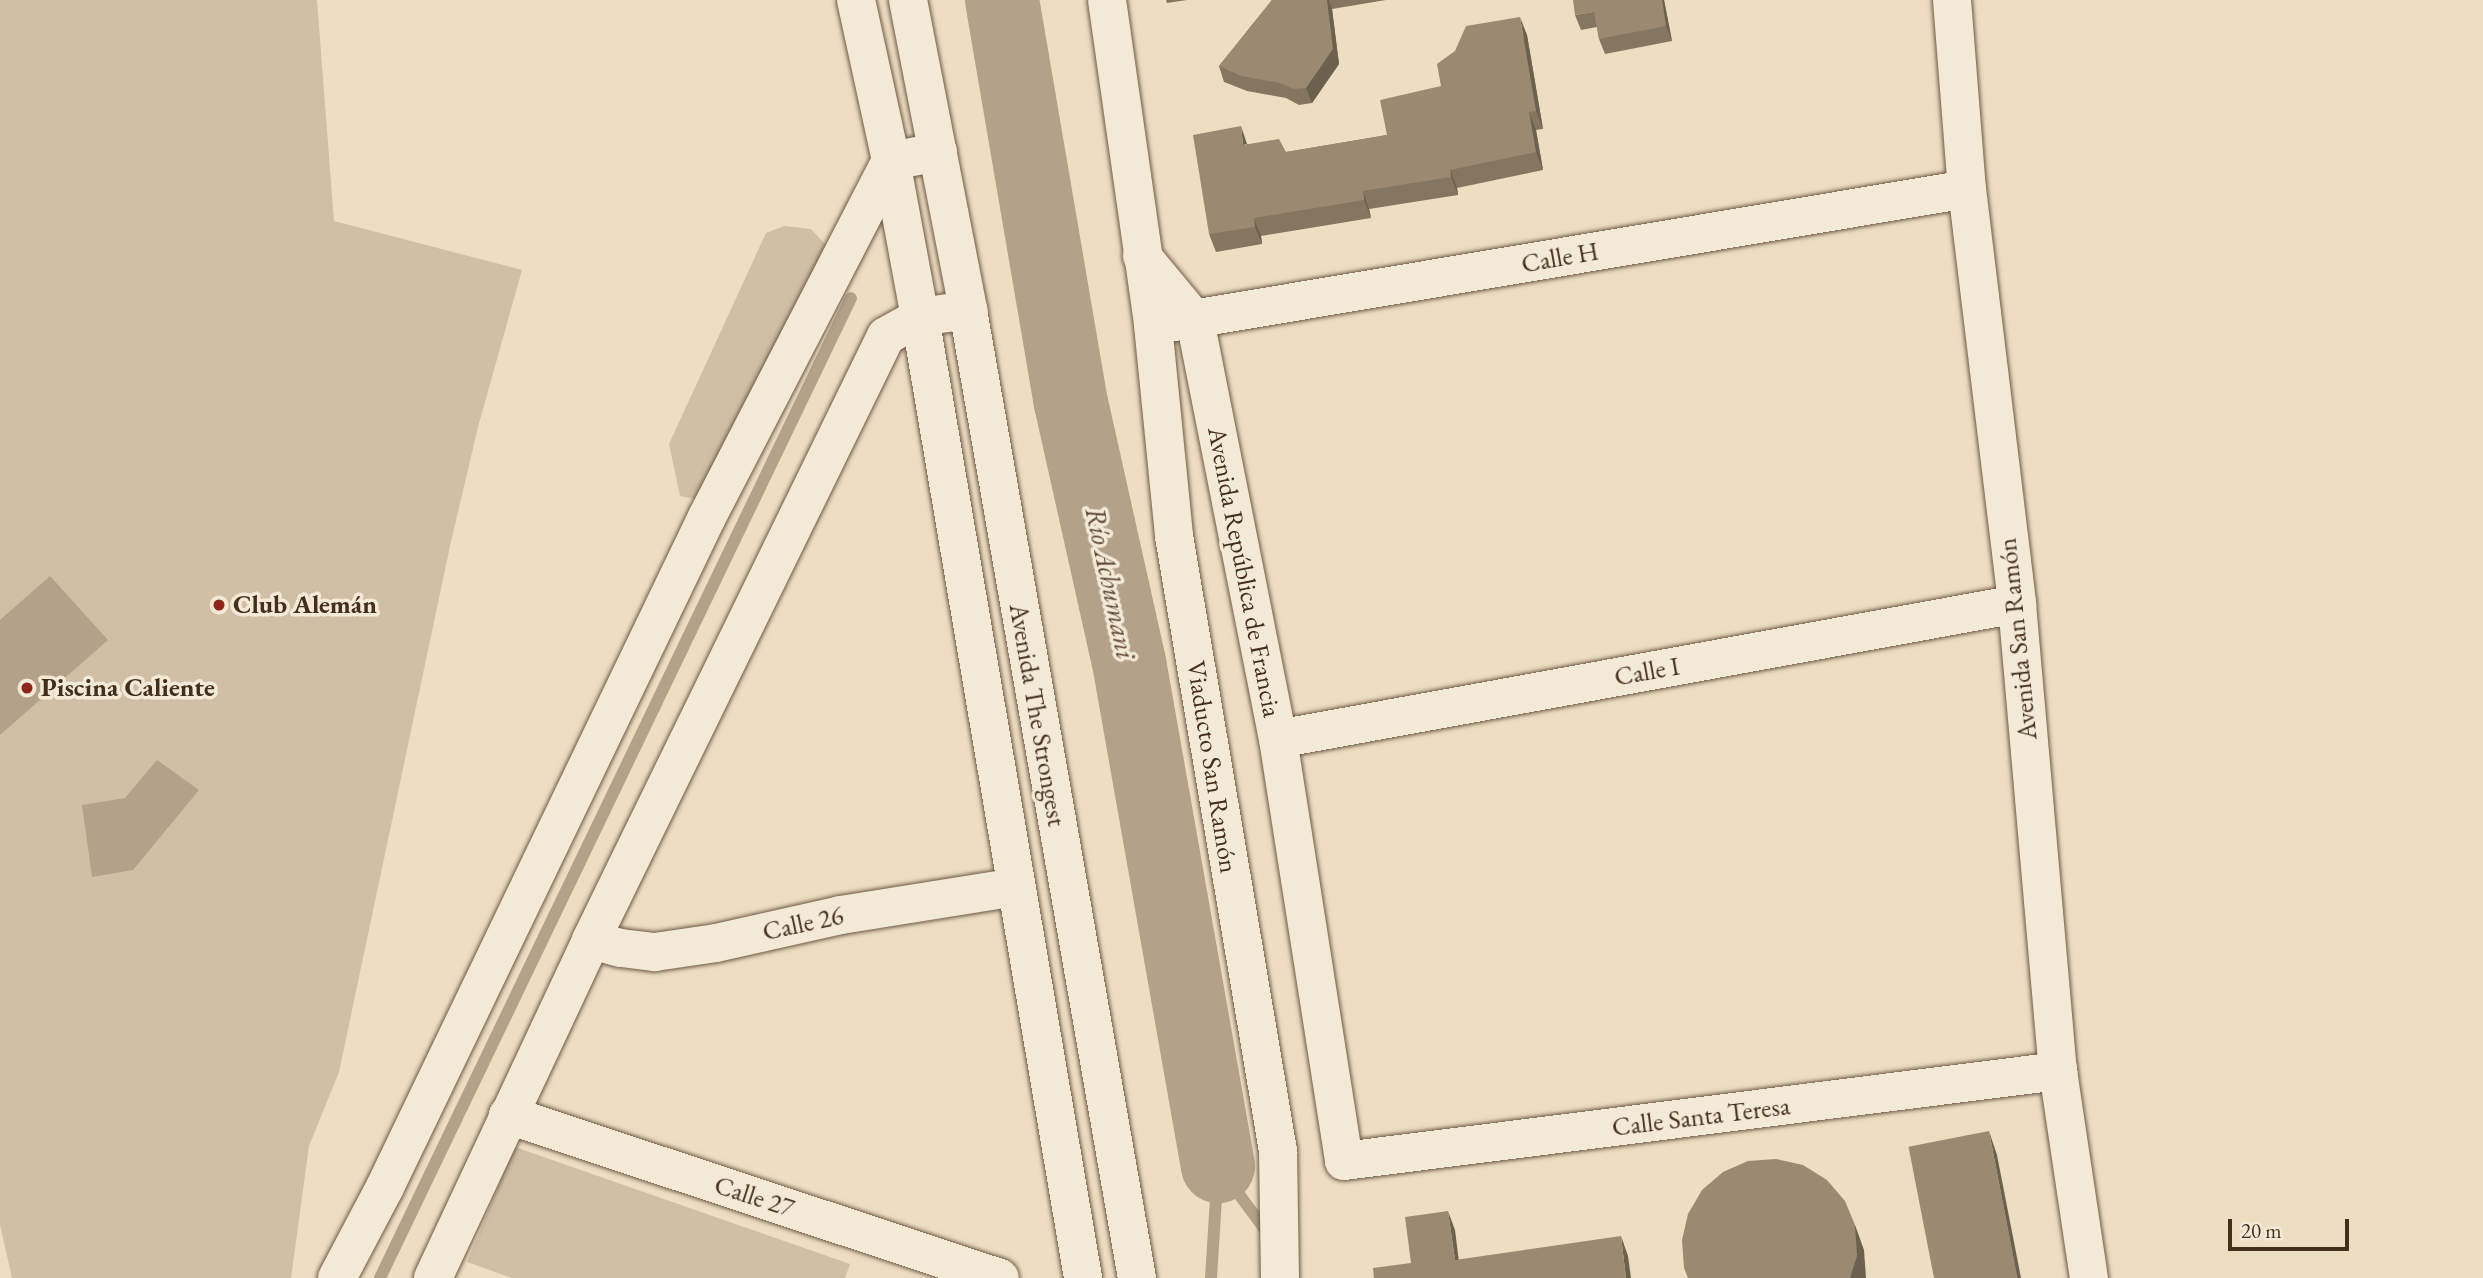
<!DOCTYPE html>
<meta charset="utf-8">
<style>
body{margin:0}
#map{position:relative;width:2483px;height:1278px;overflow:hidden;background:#edddc1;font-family:"EB Garamond",serif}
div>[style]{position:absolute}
.green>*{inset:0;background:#d0bfa5}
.water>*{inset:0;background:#b3a189}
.stream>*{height:12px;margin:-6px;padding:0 6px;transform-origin:6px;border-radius:6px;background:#b3a189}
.river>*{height:74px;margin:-37px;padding:0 37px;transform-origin:37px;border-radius:37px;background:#b3a189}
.roads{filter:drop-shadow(0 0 2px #6e5944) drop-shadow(0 0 2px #6e5944)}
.street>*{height:38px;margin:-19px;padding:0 19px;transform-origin:19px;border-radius:19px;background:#f3e9d7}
.secondary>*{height:38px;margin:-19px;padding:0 19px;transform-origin:19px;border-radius:19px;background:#f3e9d7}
.wall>*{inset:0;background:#857661}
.shaded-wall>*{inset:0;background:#6c604f}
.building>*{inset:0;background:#9b8971;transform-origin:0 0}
.dots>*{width:19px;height:19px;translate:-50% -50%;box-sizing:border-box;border:4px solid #f3e9d7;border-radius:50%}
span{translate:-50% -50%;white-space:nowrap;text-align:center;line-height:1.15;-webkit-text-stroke:7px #f3e9d7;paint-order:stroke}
.street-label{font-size:26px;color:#432d1b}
.poi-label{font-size:26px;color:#432d1b;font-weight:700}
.left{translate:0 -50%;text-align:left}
.water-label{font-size:28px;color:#5f4a36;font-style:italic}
.scale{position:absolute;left:2228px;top:1219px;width:121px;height:32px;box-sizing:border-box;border:4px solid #432d1b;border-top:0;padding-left:9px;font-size:21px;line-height:24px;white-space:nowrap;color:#432d1b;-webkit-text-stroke:5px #f3e9d7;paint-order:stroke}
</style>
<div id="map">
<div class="green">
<i style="clip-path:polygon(0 0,317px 0,334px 221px,522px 270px,478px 427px,450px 546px,339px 1072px,309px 1146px,291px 1278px,12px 1278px,0 1225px)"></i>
<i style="clip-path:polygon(784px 226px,811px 229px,827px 246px,701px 500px,680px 496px,669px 444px,766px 233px)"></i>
<i style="clip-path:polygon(515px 1147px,850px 1264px,845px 1278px,512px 1278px,467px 1262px)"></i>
</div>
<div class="water">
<i style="clip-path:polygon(50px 576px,108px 640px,0 735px,0 620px)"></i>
<i style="clip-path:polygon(157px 760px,199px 790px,133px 870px,92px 877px,82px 805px,125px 798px)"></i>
</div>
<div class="stream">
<i style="left:1218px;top:1166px;width:87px;rotate:53.4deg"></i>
<i style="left:380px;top:1278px;width:1087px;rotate:-64.33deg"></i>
<i style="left:1211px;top:1278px;width:112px;rotate:-86.4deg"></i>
</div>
<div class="river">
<i style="left:1002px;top:0;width:409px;rotate:80.3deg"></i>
<i style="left:1071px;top:403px;width:265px;rotate:77.4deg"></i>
<i style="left:1129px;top:662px;width:512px;rotate:79.99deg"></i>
</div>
<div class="roads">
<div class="street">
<i style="left:1952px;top:0;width:190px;rotate:85.5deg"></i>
<i style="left:1967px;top:189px;width:418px;rotate:83.1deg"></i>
<i style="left:2017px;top:604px;width:469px;rotate:85deg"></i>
<i style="left:2058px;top:1071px;width:209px;rotate:81.5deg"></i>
<i style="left:1142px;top:256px;width:83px;rotate:50.4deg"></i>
<i style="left:1195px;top:320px;width:427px;rotate:78.8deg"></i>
<i style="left:1278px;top:739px;width:427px;rotate:81.1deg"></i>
<i style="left:1344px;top:1161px;width:720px;rotate:-7.18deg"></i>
<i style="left:1169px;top:323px;width:809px;rotate:-9.53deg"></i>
<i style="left:1278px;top:739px;width:751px;rotate:-10.35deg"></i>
<i style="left:591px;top:940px;width:31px;rotate:15deg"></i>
<i style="left:621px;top:948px;width:34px;rotate:7deg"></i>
<i style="left:655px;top:952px;width:62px;rotate:-8.4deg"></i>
<i style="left:716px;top:943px;width:128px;rotate:-12.6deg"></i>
<i style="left:841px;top:915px;width:176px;rotate:-9.1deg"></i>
<i style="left:508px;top:1115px;width:518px;rotate:18.33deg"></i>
<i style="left:337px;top:1278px;width:103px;rotate:-62.2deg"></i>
<i style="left:385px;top:1187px;width:743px;rotate:-64.33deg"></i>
<i style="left:707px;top:517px;width:401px;rotate:-62.7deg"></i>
<i style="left:891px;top:161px;width:48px;rotate:-10.8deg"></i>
<i style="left:433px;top:1278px;width:373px;rotate:-64.9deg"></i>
<i style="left:591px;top:940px;width:672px;rotate:-63.97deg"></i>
<i style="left:886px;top:336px;width:39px;rotate:-29deg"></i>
<i style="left:920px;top:317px;width:49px;rotate:-8.3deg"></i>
</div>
<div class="secondary">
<i style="left:856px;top:0;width:165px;rotate:77.7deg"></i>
<i style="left:891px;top:161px;width:159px;rotate:79.5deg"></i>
<i style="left:920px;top:317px;width:975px;rotate:80.37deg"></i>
<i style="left:908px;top:0;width:316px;rotate:79deg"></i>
<i style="left:968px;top:310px;width:983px;rotate:80.1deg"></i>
<i style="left:1107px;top:0;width:328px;rotate:81.9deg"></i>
<i style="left:1153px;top:325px;width:212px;rotate:84.3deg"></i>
<i style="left:1174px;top:536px;width:624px;rotate:80.4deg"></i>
<i style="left:1278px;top:1151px;width:127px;rotate:89.1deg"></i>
</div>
</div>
<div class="wall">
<i style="clip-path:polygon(1166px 0,1187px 0,1167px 3px)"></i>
<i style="clip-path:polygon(1272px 0,1386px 0,1332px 9px,1339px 64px,1312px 103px,1299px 105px,1286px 98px,1247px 91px,1224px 82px,1219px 66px)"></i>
<i style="clip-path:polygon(1664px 0,1672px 41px,1605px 54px,1599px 39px,1597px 27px,1581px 30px,1575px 15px)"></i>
<i style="clip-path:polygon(1527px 35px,1543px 129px,1536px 130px,1543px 170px,1457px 188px,1458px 195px,1369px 209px,1371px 218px,1261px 236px,1262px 244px,1216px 252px,1209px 234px,1247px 144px,1286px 152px,1387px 135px)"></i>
</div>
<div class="shaded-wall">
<i style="clip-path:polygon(1327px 0,1329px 0,1332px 9px,1339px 64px,1312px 103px,1306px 88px)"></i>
<i style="clip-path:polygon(1662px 0,1664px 0,1672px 41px,1666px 26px)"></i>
<i style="clip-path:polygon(1520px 17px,1527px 35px,1543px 129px,1536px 111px)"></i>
<i style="clip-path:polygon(1529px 112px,1536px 130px,1543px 170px,1536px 152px)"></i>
<i style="clip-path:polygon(1241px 126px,1247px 144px,1243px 145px)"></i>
<i style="clip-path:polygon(1450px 170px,1457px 188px,1458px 195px,1451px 177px)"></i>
<i style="clip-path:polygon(1363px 191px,1369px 209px,1371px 218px,1364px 200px)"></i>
<i style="clip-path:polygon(1254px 218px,1261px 236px,1262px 244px,1255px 227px)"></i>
<i style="clip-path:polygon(1989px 1131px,1997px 1155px,2021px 1278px,2017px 1278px)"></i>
<i style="clip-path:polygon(1448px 1211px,1455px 1230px,1461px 1278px,1455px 1260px)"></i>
<i style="clip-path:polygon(1855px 1225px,1864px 1250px,1866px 1278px,1850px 1278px)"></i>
<i style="clip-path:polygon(1621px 1236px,1628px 1256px,1631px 1278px,1626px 1278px)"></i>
</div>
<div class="building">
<i style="clip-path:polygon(1272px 0,1327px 0,1333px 49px,1306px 88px,1294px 89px,1280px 83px,1241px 76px,1219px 66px)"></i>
<i style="clip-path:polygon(1573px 0,1662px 0,1666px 26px,1599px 39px,1594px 12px,1575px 15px)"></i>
<i style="clip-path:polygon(1520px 17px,1536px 111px,1529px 112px,1536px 152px,1450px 170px,1451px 177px,1363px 191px,1364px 200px,1254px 218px,1255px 227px,1209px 234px,1193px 135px,1241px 126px,1243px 145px,1279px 139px,1286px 152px,1387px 135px,1380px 100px,1441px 86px,1437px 64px,1455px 51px,1466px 26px)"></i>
<i style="left:1989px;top:1131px;width:150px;height:82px;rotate:79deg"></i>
<i style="clip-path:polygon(1776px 1159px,1803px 1165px,1827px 1180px,1845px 1201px,1855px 1225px,1857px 1256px,1850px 1278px,1688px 1278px,1684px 1268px,1682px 1240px,1688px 1214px,1702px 1190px,1723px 1172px,1748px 1161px)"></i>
<i style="clip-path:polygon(1448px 1211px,1455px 1260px,1621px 1236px,1626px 1278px,1374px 1278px,1373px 1268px,1411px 1263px,1405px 1217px)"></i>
</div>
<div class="dots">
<i style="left:219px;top:605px;background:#8f2418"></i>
<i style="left:27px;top:688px;background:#8f2418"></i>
</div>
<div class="street-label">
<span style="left:1560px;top:258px;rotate:-10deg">Calle H</span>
<span style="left:1244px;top:572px;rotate:79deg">Avenida República de Francia</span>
<span style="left:2018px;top:639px;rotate:-96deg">Avenida San Ramón</span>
<span style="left:1647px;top:672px;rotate:-10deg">Calle I</span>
<span style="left:1037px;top:715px;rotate:80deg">Avenida The Strongest</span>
<span style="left:1212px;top:767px;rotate:81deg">Viaducto San Ramón</span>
<span style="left:803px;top:924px;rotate:-12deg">Calle 26</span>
<span style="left:1701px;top:1117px;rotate:-7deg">Calle Santa Teresa</span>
<span style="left:754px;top:1197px;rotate:18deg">Calle 27</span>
</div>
<div class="poi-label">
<span class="left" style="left:233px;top:605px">Club Alemán</span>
<span class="left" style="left:41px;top:688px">Piscina Caliente</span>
</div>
<div class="water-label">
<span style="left:1111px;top:583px;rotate:78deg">Río Achumani</span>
</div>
<div class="scale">20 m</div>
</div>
